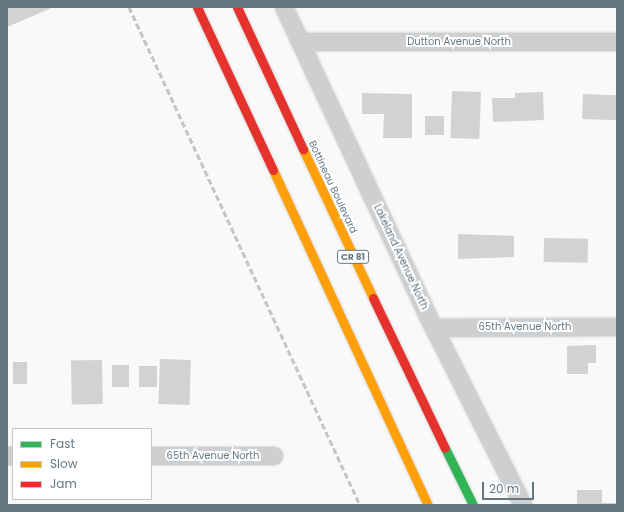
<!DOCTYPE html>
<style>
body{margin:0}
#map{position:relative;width:624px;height:512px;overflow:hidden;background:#f9f9f9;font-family:Poppins,sans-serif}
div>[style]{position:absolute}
.building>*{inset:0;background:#d0d2d3;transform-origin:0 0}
.roads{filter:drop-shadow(0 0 1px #d5d6d6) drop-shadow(0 0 1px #d5d6d6)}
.street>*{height:18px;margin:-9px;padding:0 9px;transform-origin:9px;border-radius:9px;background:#cecfd0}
.fast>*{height:9px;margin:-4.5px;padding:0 4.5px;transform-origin:4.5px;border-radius:4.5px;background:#30b455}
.slow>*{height:9px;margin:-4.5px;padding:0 4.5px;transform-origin:4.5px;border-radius:4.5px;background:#ff9f0a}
.jam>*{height:9px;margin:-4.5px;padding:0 4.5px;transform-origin:4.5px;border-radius:4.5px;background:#e5322d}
.rail>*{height:3px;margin-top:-1.5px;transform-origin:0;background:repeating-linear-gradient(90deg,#c3c5c6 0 6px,transparent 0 9px)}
span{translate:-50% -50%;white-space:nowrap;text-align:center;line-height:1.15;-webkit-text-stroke:4px #fff;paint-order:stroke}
.shield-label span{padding:1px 3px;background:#fff;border:1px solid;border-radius:3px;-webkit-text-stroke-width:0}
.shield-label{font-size:9px;color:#657683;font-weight:700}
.street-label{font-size:10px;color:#657683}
.frame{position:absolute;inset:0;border:8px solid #657683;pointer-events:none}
.legend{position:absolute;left:12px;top:428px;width:140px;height:72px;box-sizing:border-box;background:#fff;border:1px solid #c1c8cd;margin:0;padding:5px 7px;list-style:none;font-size:12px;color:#657683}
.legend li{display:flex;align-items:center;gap:8px;height:20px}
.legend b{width:20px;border:1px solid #c1c8cd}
.scale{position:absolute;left:482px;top:482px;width:52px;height:18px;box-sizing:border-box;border:2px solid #657683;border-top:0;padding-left:5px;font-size:12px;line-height:14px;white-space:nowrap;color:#657683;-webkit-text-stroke:3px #fff;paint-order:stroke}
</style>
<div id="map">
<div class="building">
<i style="clip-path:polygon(7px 7px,54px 7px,7px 27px)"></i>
<i style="left:452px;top:91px;width:29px;height:47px;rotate:2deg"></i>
<i style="clip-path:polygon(543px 92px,544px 120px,493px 122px,492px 98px,515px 98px,515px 93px)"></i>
<i style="clip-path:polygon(362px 93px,412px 94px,412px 138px,383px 138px,384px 114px,362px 114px)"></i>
<i style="left:583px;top:94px;width:34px;height:25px;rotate:2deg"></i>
<i style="left:425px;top:116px;width:19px;height:19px"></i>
<i style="clip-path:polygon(458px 234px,514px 236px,514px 257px,458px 259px)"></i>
<i style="left:544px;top:238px;width:44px;height:24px;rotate:1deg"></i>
<i style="clip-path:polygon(596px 345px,596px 363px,588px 363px,588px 374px,567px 374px,567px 346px)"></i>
<i style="left:160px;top:359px;width:31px;height:45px;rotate:2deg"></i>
<i style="left:102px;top:360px;width:44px;height:31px;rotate:89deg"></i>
<i style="left:13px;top:362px;width:14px;height:22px"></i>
<i style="left:112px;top:365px;width:17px;height:22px"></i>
<i style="left:139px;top:366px;width:18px;height:21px"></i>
<i style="clip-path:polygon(577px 490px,602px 490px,602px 503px,617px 503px,617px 505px,577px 505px)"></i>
</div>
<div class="roads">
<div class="street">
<i style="left:284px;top:7px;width:354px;rotate:65deg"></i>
<i style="left:434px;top:328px;width:198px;rotate:63.3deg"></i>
<i style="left:300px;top:42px;width:317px"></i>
<i style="left:434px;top:328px;width:183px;rotate:-0.3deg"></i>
<i style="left:7px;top:456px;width:6px"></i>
<i style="left:151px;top:456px;width:123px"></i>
</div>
<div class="fast">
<i style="left:445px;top:448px;width:64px;rotate:63.8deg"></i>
</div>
<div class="slow">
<i style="left:303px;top:149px;width:165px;rotate:64.8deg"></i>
<i style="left:273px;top:170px;width:369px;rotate:65.2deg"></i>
</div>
<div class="jam">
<i style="left:197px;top:7px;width:180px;rotate:65deg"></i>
<i style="left:237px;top:7px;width:157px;rotate:65.1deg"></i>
<i style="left:373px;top:298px;width:166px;rotate:64.4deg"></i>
</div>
</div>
<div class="rail">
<i style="left:129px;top:7px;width:549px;rotate:65.12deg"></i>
</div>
<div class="shield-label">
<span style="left:353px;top:257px">CR 81</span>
</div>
<div class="street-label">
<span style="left:459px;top:42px">Dutton Avenue North</span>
<span style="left:333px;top:187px;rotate:65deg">Bottineau Boulevard</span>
<span style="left:401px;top:257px;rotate:65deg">Lakeland Avenue North</span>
<span style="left:525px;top:327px">65th Avenue North</span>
<span style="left:213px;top:456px">65th Avenue North</span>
</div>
<div class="frame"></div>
<ul class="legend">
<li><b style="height:5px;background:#30b455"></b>Fast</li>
<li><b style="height:5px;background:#ff9f0a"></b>Slow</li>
<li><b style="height:5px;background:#e5322d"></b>Jam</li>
</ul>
<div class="scale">20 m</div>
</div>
